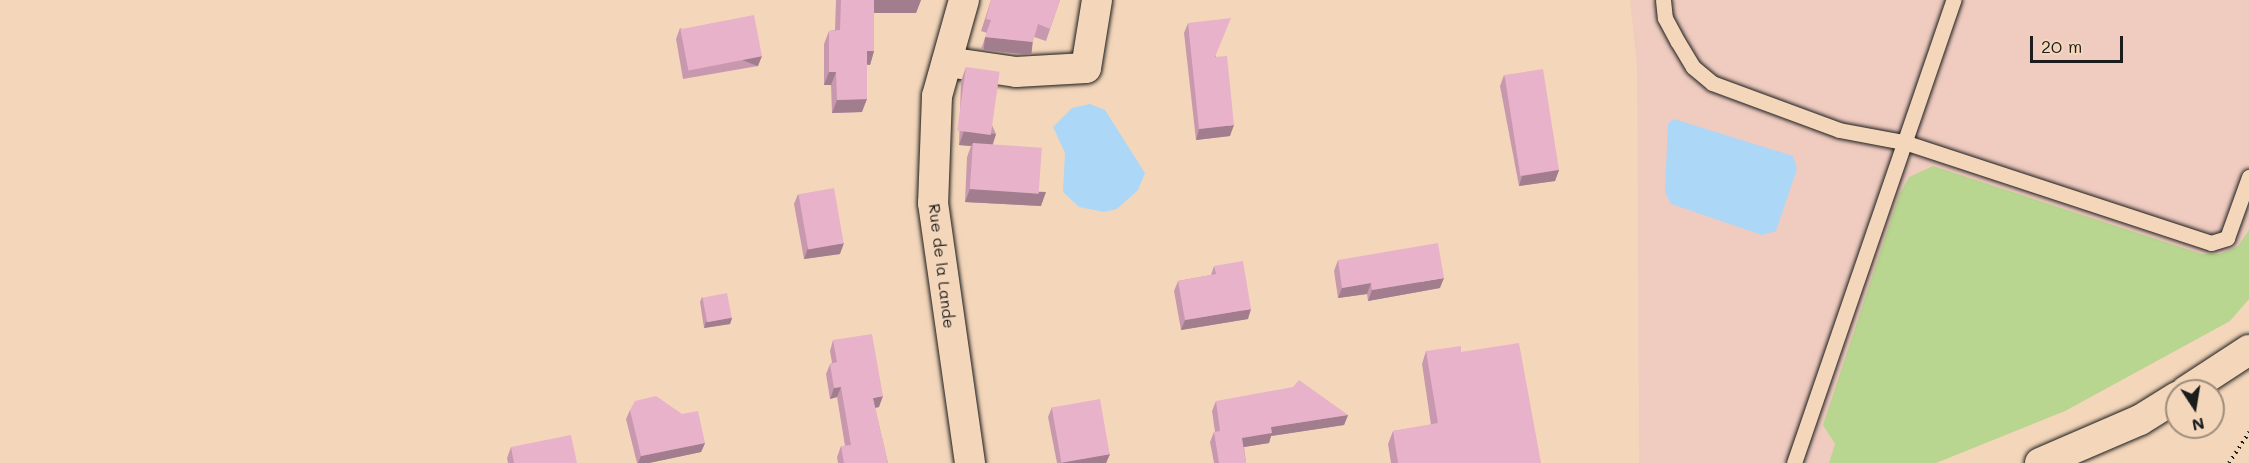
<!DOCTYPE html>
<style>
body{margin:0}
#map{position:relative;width:2249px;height:463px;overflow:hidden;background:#f4d7bb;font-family:Mali,sans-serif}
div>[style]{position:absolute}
.built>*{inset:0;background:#f0ccc0}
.green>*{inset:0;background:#b8d68f}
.water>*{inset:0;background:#acd7f7}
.path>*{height:4px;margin-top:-2px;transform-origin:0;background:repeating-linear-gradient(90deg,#1c1c1c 0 1.5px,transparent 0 6px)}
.roads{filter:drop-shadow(0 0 2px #1c1c1c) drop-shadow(0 0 2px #1c1c1c)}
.lane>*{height:15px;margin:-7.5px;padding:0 7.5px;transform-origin:7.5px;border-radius:7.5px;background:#f4d7bb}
.street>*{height:30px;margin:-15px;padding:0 15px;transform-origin:15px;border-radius:15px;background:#f4d7bb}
.wall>*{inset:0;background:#c899ae}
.shaded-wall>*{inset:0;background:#a27d8d;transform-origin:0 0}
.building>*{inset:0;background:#e8b2ca;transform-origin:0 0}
span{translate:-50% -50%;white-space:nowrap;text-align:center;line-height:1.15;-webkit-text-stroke:4.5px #f4d7bb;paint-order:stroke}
.street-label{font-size:16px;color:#1c1c1c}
.north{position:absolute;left:2165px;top:379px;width:60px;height:60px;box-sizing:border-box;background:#f4d7bb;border:2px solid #9e8c7b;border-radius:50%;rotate:168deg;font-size:16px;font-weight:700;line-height:24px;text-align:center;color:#1c1c1c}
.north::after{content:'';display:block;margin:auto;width:21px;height:27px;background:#1c1c1c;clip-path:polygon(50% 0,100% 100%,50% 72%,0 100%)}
.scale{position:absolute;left:2030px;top:36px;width:93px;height:27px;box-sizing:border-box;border:3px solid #1c1c1c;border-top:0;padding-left:8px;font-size:18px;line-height:21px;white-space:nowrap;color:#1c1c1c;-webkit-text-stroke:4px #f4d7bb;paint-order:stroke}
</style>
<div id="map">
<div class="built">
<i style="clip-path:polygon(1630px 0,2249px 0,2249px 299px,2230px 321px,2065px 411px,1936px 463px,1639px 463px,1637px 67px)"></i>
</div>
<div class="green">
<i style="clip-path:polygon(1933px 166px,2202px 254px,2220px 254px,2238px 246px,2249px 230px,2249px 299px,2230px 321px,2065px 411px,1936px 463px,1829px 463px,1835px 444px,1823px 425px,1899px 195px,1909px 177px)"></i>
</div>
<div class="water">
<i style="clip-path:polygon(1090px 104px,1105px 110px,1145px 173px,1138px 190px,1117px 209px,1104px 212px,1079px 207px,1063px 192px,1065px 153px,1053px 127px,1072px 108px)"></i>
<i style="clip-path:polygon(1674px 119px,1793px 156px,1797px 169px,1776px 231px,1762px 235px,1671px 204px,1665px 192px,1668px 123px)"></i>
</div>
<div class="path">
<i style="left:2229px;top:463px;width:37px;rotate:-57deg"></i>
</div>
<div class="roads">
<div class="lane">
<i style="left:1663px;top:0;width:18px;rotate:84deg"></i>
<i style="left:1665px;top:18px;width:27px;rotate:62deg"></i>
<i style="left:1678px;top:42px;width:29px;rotate:59deg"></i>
<i style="left:1693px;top:67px;width:25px;rotate:40deg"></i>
<i style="left:1712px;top:83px;width:135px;rotate:20.3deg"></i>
<i style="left:1839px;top:130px;width:66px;rotate:10.5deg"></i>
<i style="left:1904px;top:142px;width:323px;rotate:18.2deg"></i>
<i style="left:2211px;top:243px;width:17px;rotate:-17deg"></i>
<i style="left:2227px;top:238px;width:65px;rotate:-70.2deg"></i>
<i style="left:1794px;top:463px;width:490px;rotate:-71deg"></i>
</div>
<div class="street">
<i style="left:964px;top:0;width:100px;rotate:105.7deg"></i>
<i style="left:937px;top:96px;width:107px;rotate:92.1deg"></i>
<i style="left:933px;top:203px;width:263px;rotate:81.9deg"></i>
<i style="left:947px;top:62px;width:70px;rotate:8.2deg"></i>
<i style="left:1016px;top:72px;width:70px;rotate:-3.3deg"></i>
<i style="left:1086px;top:68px;width:69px;rotate:-80.8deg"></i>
<i style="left:2186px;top:391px;width:75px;rotate:-33.1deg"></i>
<i style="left:2040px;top:463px;width:109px;rotate:-23.3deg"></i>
<i style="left:2140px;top:420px;width:44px;rotate:-31.9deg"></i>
</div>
</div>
<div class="wall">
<i style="clip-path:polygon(836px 0,921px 0,916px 13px,874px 13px,874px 51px,870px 65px,867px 64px,862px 112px,832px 113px,831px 85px,824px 85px,824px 44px,829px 31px,835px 30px)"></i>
<i style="clip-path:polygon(991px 0,1060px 0,1046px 41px,1034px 37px,1028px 54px,981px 49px,987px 33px,981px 31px)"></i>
<i style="clip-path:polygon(1188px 23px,1216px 56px,1230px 136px,1196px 140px,1184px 33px)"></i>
<i style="clip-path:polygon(680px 28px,758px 66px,683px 79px,676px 39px)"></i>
<i style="clip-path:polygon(966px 67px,996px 134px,993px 145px,1041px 206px,965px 202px,967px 157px,971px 146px,959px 145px,961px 81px)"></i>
<i style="clip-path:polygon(1504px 75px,1559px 170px,1555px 181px,1519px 186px,1500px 86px)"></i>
<i style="clip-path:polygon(798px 194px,840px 254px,804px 259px,794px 204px)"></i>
<i style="clip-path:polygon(1338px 260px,1440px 288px,1368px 301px,1367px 294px,1338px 298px,1334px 271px)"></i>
<i style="clip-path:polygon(1214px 266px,1248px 319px,1181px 330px,1174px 291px,1178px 281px,1211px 275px)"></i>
<i style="clip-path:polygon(702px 297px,732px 318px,730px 324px,704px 328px,700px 302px)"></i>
<i style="clip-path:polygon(833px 340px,879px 407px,875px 408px,888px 463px,838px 463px,837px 457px,841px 446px,845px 446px,837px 397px,830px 399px,826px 374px,830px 364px,832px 363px,830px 351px)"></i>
<i style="clip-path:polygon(1426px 351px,1461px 352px,1541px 463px,1391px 463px,1388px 444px,1393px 431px,1431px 425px,1422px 364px)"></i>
<i style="clip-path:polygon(1216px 401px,1348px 415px,1344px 425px,1271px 436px,1269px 443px,1244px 447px,1246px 463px,1214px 463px,1210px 442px,1214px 432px,1215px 432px,1212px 411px)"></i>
<i style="clip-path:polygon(1052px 407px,1110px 454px,1106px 463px,1057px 463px,1048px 417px)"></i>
<i style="clip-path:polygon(630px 410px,705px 443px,701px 452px,649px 463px,637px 463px,626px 419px)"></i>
<i style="clip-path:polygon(511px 447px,577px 463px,508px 463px,507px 458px)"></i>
</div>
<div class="shaded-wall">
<i style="clip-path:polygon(873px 0,921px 0,916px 13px,869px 13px)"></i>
<i style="left:985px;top:37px;width:48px;height:13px;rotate:6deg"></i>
<i style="clip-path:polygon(867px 51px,874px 51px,870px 65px,862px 64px)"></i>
<i style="left:762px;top:56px;width:11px;height:76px;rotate:112deg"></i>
<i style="clip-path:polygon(829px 72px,836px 72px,831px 85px,824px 85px)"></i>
<i style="clip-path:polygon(867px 99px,862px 112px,832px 113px,837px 100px)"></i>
<i style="clip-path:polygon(1234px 125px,1230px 136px,1196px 140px,1199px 129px)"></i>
<i style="clip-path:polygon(964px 131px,996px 134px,991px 148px,973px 143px,971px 146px,959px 145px)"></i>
<i style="clip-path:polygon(1559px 170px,1555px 181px,1519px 186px,1522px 176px)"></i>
<i style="clip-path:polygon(970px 189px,1046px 192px,1041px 206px,965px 202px)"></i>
<i style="clip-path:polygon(844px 243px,840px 254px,804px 259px,808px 248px)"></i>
<i style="clip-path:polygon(1444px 278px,1440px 288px,1368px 301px,1372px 290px)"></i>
<i style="clip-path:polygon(1371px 283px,1367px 294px,1338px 298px,1342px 288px)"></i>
<i style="clip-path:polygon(1251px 309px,1248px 319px,1181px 330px,1185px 320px)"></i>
<i style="clip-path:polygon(732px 318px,730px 324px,704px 328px,706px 322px)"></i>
<i style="clip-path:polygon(841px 387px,837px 397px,830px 399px,834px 388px)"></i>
<i style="clip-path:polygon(883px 396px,879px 407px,869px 409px,873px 398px)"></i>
<i style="clip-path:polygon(1348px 415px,1344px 425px,1271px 436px,1269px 443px,1238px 448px,1242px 438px,1271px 427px)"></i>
<i style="clip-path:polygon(705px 443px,701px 452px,649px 463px,638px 463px,641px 456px)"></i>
<i style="clip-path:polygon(1110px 454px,1106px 463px,1062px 463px,1063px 462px)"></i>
</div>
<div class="building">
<i style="clip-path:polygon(841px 0,874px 0,874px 51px,867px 51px,867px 99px,837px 100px,836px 72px,829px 72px,829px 31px,840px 30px)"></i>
<i style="clip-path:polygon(991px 0,1060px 0,1050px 29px,1038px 24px,1033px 42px,985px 37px,991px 20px,986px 19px)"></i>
<i style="left:754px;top:15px;width:42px;height:75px;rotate:79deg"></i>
<i style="clip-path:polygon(1231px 18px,1215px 57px,1227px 56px,1234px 125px,1199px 129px,1188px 23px)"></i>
<i style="left:966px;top:67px;width:34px;height:64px;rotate:8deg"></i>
<i style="left:1543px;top:69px;width:102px;height:39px;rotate:81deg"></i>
<i style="left:973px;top:143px;width:69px;height:46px;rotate:4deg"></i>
<i style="left:834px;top:188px;width:56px;height:36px;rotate:80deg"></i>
<i style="clip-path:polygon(1438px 243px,1444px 278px,1372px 290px,1371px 283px,1342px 288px,1338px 260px)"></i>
<i style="clip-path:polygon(1243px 261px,1251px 309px,1185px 320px,1178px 281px,1216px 274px,1214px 266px)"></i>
<i style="left:727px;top:293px;width:25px;height:25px;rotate:79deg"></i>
<i style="clip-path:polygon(872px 334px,883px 396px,873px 398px,888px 463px,844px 463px,841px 446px,851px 445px,841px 387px,834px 388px,830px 364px,837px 362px,833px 340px)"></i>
<i style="clip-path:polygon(1519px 343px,1541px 463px,1398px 463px,1393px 431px,1438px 423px,1426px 351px,1461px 346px,1461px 352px)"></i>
<i style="clip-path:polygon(1299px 380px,1348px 415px,1271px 427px,1272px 433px,1242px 438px,1246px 463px,1219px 463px,1214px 432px,1220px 431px,1216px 401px,1293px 387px)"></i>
<i style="clip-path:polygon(656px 396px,682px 414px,698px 411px,705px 443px,641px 456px,630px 410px,635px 401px)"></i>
<i style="left:1100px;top:399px;width:56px;height:49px;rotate:80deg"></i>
<i style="clip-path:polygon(571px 435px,577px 463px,514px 463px,511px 447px)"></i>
</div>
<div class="street-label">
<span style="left:942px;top:266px;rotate:83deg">Rue de la Lande</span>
</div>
<div class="north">N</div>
<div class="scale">20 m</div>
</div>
